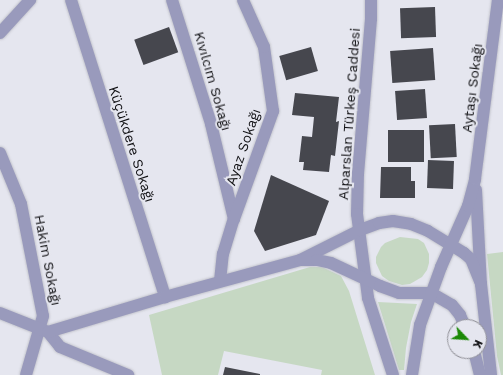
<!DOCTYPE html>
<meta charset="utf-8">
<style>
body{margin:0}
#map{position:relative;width:503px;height:375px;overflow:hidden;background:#e5e6ef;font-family:"Work Sans",sans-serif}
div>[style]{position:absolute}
.green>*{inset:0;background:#c6d8c3}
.building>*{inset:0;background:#46474e;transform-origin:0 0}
.roads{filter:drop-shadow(0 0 1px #c3c4cc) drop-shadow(0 0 1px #c3c4cc)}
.minor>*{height:12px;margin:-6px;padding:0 6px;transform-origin:6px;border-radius:6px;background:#999abc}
.tertiary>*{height:12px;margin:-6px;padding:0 6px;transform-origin:6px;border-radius:6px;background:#999abc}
span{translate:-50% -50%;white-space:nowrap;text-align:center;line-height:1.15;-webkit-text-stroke:4px #e5e6ef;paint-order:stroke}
.street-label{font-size:14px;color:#101013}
.north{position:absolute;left:447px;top:319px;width:40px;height:40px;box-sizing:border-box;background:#e5e6ef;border:1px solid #909097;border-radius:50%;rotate:115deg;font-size:11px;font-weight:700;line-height:16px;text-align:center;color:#101013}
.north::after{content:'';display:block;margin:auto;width:14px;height:18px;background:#1b8905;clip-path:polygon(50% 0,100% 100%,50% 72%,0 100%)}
</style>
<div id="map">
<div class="green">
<i style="clip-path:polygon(400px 237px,418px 239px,424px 243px,429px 254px,429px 263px,427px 270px,422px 277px,410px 284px,402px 285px,389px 281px,382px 276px,376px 263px,376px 257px,381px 247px,385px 243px)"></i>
<i style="clip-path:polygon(503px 252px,503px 375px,501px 375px,497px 356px,487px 254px)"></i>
<i style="clip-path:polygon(310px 267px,322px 267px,341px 276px,349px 291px,375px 375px,321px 375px,322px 370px,224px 351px,218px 375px,162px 375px,149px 315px)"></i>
<i style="clip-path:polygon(378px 302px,417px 304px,411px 322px,406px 348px,404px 370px,399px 370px)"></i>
</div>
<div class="building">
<i style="left:435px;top:7px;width:30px;height:35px;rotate:88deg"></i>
<i style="left:169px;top:27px;width:27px;height:37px;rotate:70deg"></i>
<i style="left:311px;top:47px;width:25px;height:33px;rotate:74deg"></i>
<i style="left:433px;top:48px;width:32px;height:43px;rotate:86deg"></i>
<i style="left:425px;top:89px;width:29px;height:30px;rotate:86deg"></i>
<i style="clip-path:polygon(295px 93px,339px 97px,336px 122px,339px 121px,335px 156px,331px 155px,329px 172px,303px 170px,304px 162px,299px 162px,302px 136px,312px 137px,314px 117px,292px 115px)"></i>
<i style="left:455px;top:124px;width:33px;height:26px;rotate:87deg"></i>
<i style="left:388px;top:130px;width:36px;height:32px"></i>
<i style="left:428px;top:160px;width:26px;height:28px;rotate:2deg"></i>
<i style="clip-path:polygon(381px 167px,411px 167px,411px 181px,415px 181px,415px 198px,380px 198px)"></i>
<i style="clip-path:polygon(271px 175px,329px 201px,316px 235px,265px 251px,254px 231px)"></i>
<i style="clip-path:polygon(225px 367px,260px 374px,260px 375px,223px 375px)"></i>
</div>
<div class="roads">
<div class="minor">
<i style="left:71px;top:0;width:312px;rotate:72.4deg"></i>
<i style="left:172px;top:0;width:130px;rotate:72.5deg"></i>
<i style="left:211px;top:124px;width:98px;rotate:76.4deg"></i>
<i style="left:0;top:33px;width:45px;rotate:-47.7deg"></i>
<i style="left:0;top:153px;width:55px;rotate:67.6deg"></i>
<i style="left:21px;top:204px;width:114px;rotate:78.9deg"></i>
<i style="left:43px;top:316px;width:61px;rotate:106.1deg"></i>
<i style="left:220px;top:281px;width:27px;rotate:-84deg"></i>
<i style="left:223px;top:254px;width:37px;rotate:-73deg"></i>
<i style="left:234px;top:219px;width:115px;rotate:-70.1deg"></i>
<i style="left:273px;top:111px;width:65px;rotate:-98deg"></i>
<i style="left:264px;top:47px;width:51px;rotate:-114.1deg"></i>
<i style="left:0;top:313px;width:52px;rotate:21.6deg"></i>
<i style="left:48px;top:332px;width:19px;rotate:51deg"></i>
<i style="left:60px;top:347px;width:74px;rotate:22.4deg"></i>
<i style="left:48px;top:332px;width:122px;rotate:-16.7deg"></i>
<i style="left:165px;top:297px;width:140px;rotate:-15.3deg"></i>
</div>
<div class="tertiary">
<i style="left:371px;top:0;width:19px;rotate:90deg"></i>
<i style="left:371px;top:19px;width:155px;rotate:94.8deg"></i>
<i style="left:358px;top:173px;width:41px;rotate:91.4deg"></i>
<i style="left:357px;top:214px;width:85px;rotate:82.5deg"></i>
<i style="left:368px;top:298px;width:81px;rotate:72deg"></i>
<i style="left:476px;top:190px;width:94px;rotate:87deg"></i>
<i style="left:481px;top:284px;width:92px;rotate:83.7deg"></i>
<i style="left:300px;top:260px;width:67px;rotate:-26.6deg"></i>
<i style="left:360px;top:230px;width:20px;rotate:-20deg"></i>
<i style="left:379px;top:223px;width:14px;rotate:-8deg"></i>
<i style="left:393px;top:221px;width:18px;rotate:9deg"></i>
<i style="left:411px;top:224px;width:18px;rotate:22deg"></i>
<i style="left:428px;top:231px;width:42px;rotate:31.4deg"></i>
<i style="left:464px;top:253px;width:9px;rotate:41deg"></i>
<i style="left:471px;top:259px;width:27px;rotate:68deg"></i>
<i style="left:303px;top:260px;width:14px"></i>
<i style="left:317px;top:260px;width:14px;rotate:12deg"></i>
<i style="left:331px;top:263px;width:54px;rotate:25.1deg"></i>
<i style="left:380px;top:286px;width:20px;rotate:20deg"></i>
<i style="left:399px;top:293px;width:32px"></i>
<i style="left:431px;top:293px;width:24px;rotate:30deg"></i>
<i style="left:452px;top:305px;width:13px;rotate:51deg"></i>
<i style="left:460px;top:315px;width:13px;rotate:67deg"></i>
<i style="left:474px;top:351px;width:25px;rotate:76deg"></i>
<i style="left:412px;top:375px;width:51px;rotate:-80.9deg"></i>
<i style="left:420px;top:325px;width:62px;rotate:-70.1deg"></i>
<i style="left:441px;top:267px;width:67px;rotate:-66.1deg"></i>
<i style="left:468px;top:206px;width:28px;rotate:-75deg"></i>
<i style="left:475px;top:179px;width:180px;rotate:-82.7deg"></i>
</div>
</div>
<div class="street-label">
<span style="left:213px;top:81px;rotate:74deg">Kıvılcım Sokağı</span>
<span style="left:472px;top:88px;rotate:-83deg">Aytaşı Sokağı</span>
<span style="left:349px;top:114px;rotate:-86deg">Alparslan Türkeş Caddesi</span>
<span style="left:132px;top:144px;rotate:72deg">Küçükdere Sokağı</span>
<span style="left:243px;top:147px;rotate:-71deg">Ayaz Sokağı</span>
<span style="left:48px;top:260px;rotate:79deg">Hakim Sokağı</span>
</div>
<div class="north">K</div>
</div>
